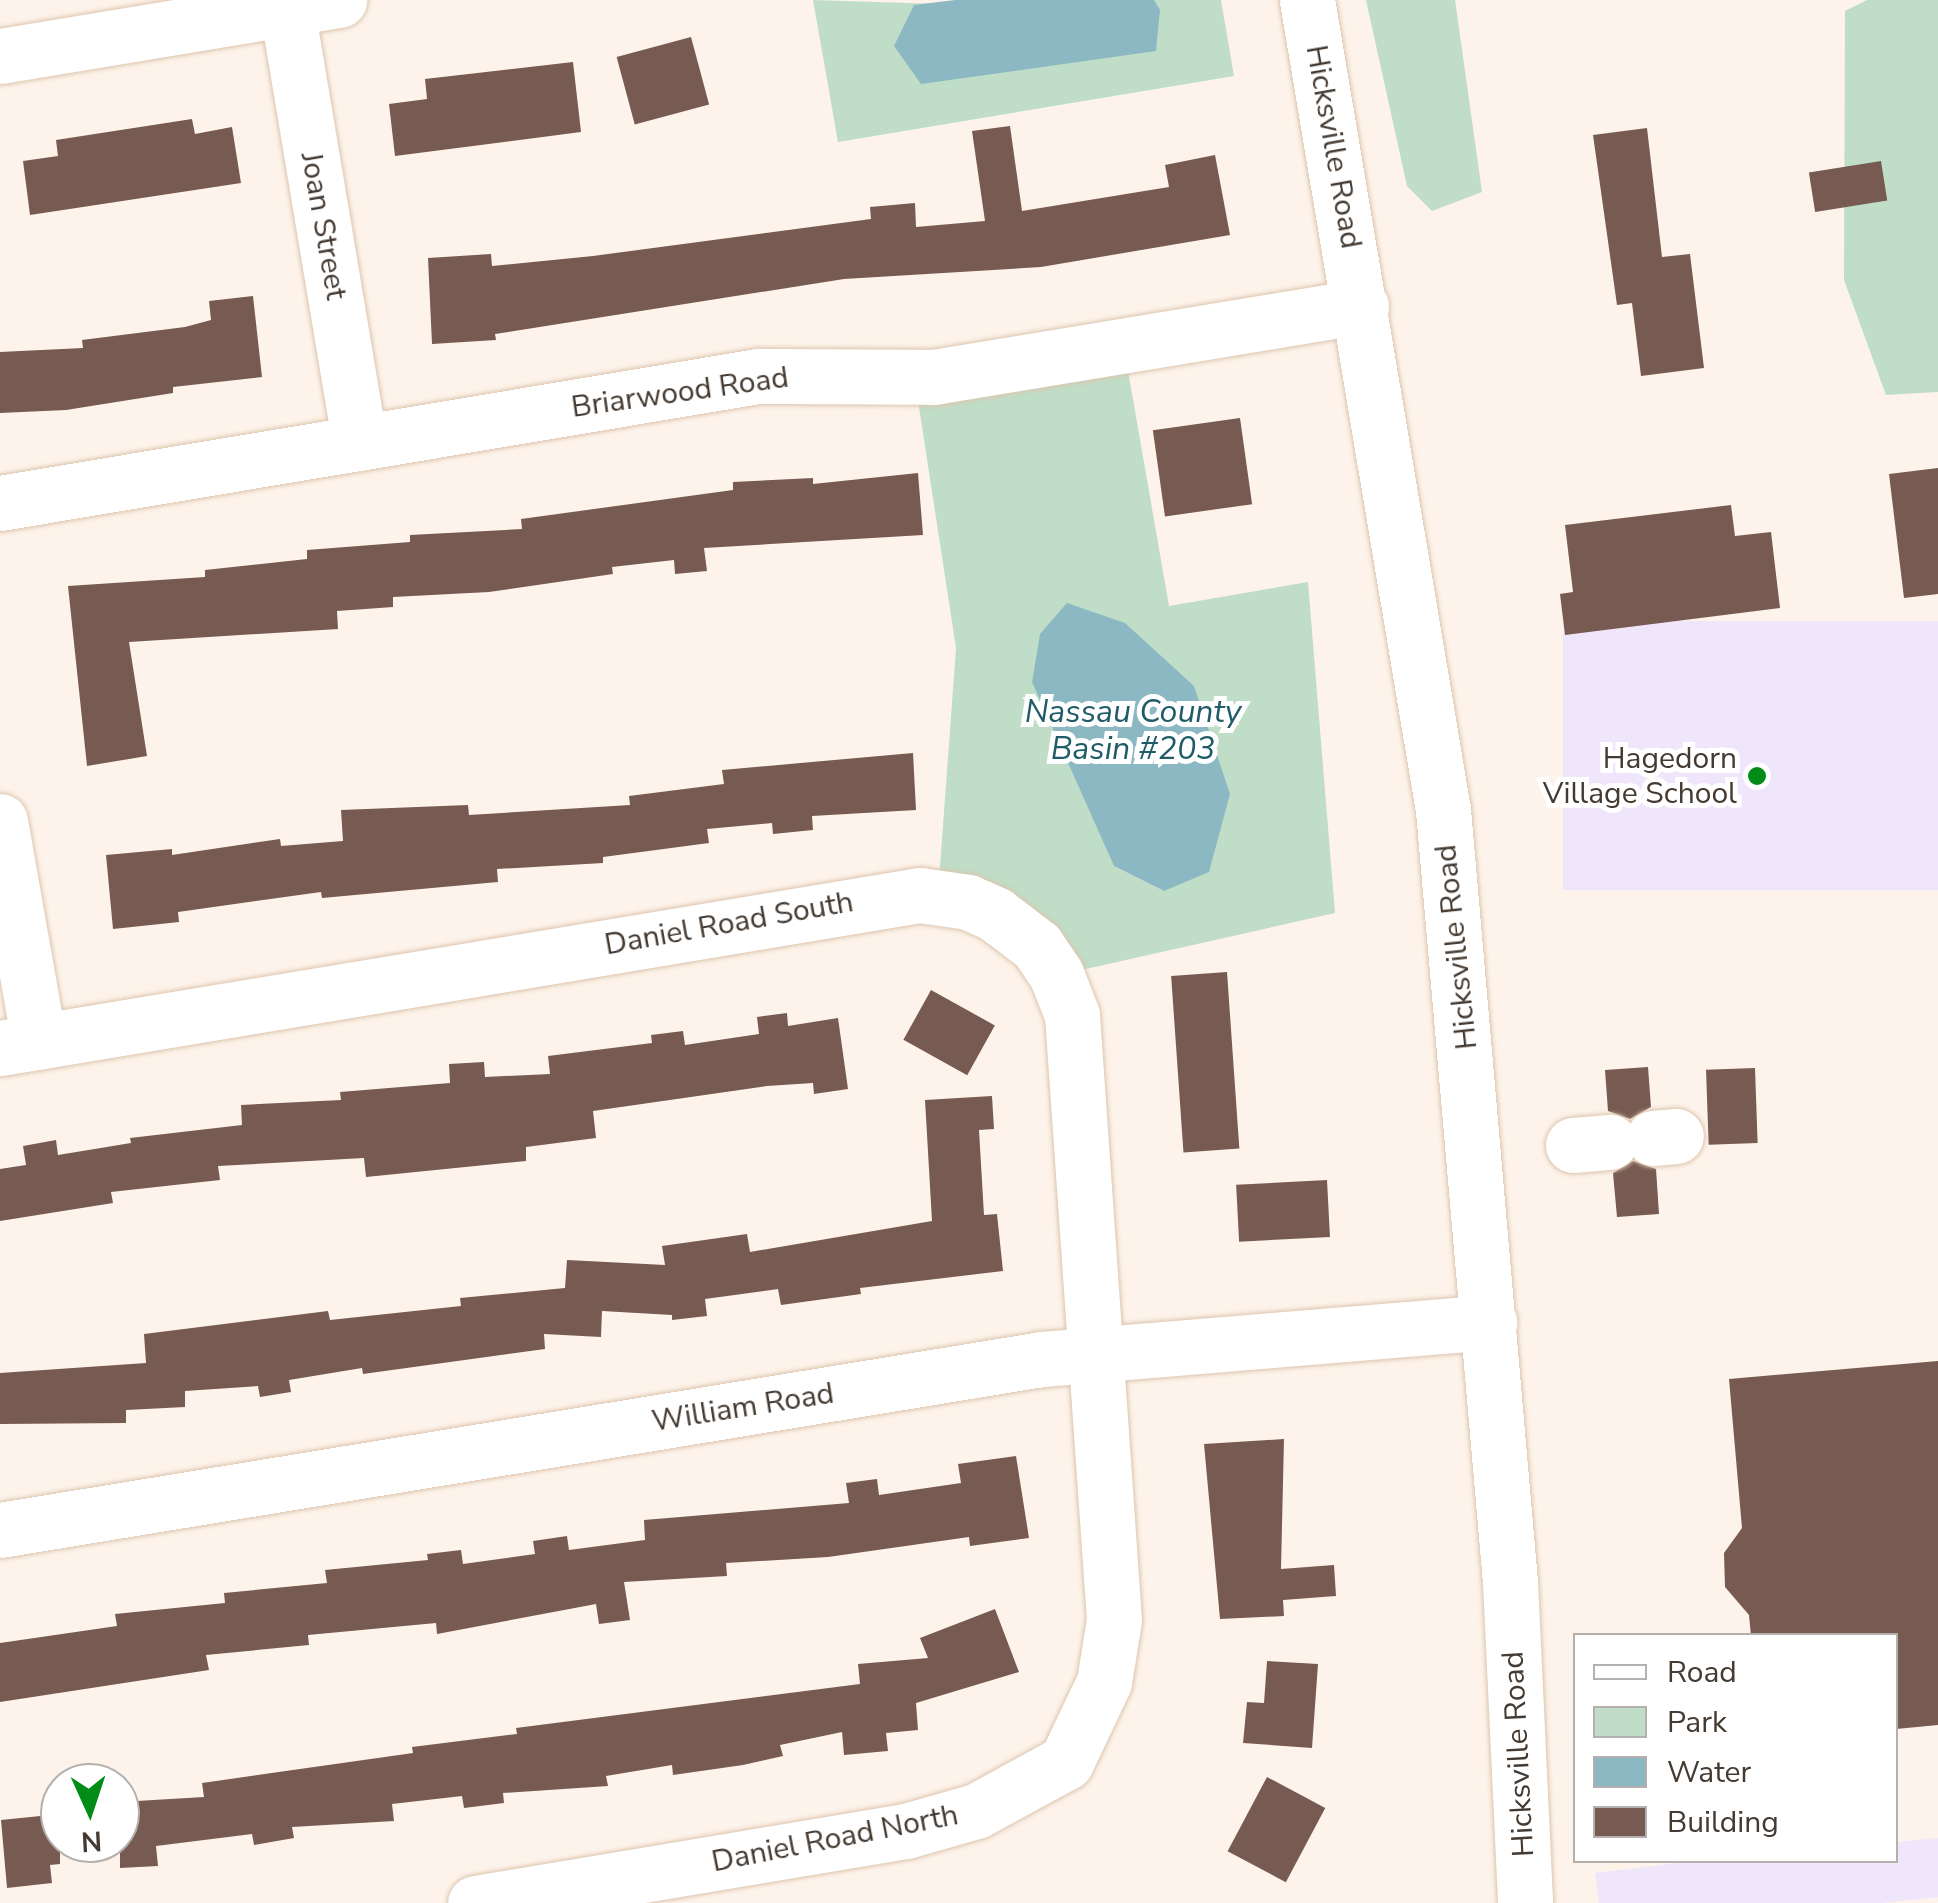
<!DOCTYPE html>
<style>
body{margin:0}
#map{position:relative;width:1938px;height:1903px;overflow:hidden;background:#fdf3ea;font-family:"Nunito Sans",sans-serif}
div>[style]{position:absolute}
.education>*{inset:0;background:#f0e6fb;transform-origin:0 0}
.green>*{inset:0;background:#c0ddc7}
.water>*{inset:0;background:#8cb8c3}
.building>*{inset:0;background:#775a51;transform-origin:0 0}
.roads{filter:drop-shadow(0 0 2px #ddc5ae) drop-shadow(0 0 2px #ddc5ae)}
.minor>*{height:55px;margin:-27.5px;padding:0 27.5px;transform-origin:27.5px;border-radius:27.5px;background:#fff}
.major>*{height:55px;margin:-27.5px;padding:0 27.5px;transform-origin:27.5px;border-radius:27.5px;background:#fff}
.dots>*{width:28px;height:28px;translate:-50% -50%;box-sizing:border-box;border:5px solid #fff;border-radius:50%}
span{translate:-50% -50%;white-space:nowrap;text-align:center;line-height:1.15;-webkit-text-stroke:10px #fff;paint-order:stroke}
.street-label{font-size:30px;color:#443a31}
.poi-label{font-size:30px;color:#443a31}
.right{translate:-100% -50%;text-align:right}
.water-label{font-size:32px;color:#205c68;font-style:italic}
.legend{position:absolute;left:1573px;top:1633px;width:325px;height:230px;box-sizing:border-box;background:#fff;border:2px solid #b4b0ad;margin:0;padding:12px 18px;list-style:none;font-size:30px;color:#443a31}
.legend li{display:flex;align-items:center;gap:20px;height:50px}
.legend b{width:50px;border:2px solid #b4b0ad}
.north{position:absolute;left:40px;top:1763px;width:100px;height:100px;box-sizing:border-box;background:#fff;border:2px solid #b4b0ad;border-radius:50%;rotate:177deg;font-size:28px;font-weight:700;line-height:40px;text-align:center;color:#443a31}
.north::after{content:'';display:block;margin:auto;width:35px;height:45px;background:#018b17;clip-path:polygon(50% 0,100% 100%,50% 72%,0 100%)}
</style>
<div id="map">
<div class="education">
<i style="left:1938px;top:621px;width:269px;height:375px;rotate:90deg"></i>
<i style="clip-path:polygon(1938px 1838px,1938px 1897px,1882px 1903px,1599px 1903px,1595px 1873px,1703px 1860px,1896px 1860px,1896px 1842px)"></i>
</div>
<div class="green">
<i style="clip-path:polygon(813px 0,1160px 11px,1154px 0,1221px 0,1234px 76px,838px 142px)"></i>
<i style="clip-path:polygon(1366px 0,1455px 0,1482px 192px,1432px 211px,1407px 186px)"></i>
<i style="clip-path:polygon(1867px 0,1938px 0,1938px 392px,1886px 395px,1844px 280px,1845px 11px)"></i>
<i style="clip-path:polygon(evenodd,1126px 359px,1169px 606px,1308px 582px,1335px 913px,1077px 971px,939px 880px,956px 648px,917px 394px,1126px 359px,1075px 776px,1164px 891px,1114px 866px,1075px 776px)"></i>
</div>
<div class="water">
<i style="clip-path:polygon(955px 0,1154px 0,1160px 10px,1156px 51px,921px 84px,894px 46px,914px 5px)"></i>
<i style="clip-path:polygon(1067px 603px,1125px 623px,1194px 686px,1230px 794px,1209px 872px,1164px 891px,1114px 866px,1032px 682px,1040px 634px)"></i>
</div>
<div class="building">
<i style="left:691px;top:37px;width:70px;height:77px;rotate:75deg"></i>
<i style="clip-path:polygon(573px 62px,581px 132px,395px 156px,389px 104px,427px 99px,425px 79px)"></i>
<i style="clip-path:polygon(192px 119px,195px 134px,232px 127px,241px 183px,30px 215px,23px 161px,58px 156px,56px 140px)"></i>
<i style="clip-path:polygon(1010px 126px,1022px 211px,1169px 187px,1165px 165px,1215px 155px,1230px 235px,1041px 267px,844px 279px,495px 334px,496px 340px,432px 344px,428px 258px,491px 254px,492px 266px,593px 256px,871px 219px,870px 207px,915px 203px,916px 227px,985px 221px,972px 131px)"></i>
<i style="clip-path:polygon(1647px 128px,1662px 257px,1690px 254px,1704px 368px,1641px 376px,1632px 303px,1617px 305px,1593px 135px)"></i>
<i style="left:1881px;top:161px;width:40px;height:73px;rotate:81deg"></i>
<i style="clip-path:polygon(253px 296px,262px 377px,173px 387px,173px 393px,66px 410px,0 413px,0 352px,83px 348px,82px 340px,185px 327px,211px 320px,209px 301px)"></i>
<i style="left:1240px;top:418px;width:87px;height:88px;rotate:82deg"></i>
<i style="clip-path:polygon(1938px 468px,1938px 594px,1904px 598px,1889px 474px)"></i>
<i style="clip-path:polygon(918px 473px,923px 535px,704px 548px,707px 571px,675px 574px,674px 560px,612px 567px,613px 574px,489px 592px,393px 597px,393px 607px,337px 611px,338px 629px,129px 642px,147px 756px,87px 766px,68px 586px,205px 577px,205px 570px,307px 559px,307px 550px,410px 542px,410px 535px,522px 529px,521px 519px,733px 490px,733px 482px,813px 478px,813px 484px)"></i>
<i style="clip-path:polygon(1731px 505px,1735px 536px,1771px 532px,1780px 608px,1565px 635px,1560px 594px,1573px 592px,1565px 525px)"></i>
<i style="clip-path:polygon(913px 753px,916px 810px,812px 816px,813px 830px,773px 834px,772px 823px,707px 829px,709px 843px,603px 857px,603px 863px,497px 869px,498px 882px,322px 898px,321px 892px,178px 912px,179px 922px,113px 929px,106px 855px,172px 849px,172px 855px,280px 839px,281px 846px,343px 841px,341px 810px,468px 805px,469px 815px,630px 805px,629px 796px,724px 784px,722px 770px)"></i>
<i style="left:1227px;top:972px;width:177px;height:56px;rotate:86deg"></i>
<i style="left:931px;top:990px;width:73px;height:57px;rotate:29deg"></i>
<i style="clip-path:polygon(787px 1013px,788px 1026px,838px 1018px,848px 1089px,814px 1094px,813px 1083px,767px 1086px,593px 1111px,596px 1138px,526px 1147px,526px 1161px,366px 1177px,364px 1158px,218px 1166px,220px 1180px,111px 1192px,113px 1203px,0 1221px,0 1169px,26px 1165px,23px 1146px,56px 1140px,58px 1155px,131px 1143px,130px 1138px,242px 1125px,241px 1105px,341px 1100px,340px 1092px,450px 1083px,449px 1064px,484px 1062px,485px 1077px,550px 1074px,548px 1056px,652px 1043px,651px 1035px,683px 1031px,685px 1045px,759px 1034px,757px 1017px)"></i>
<i style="clip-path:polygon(1648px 1067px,1651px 1107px,1630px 1119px,1608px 1111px,1605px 1070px)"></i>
<i style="left:1755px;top:1068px;width:75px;height:49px;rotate:88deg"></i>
<i style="clip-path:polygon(992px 1096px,994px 1129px,979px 1130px,984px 1215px,997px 1214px,1003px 1271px,860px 1288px,861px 1294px,781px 1305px,778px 1289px,705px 1299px,707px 1316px,672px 1320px,672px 1315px,602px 1311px,601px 1337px,544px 1334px,545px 1349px,363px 1374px,362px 1368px,289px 1380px,291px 1392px,260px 1397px,258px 1386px,185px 1391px,185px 1407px,126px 1410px,126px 1423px,0 1424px,0 1373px,146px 1363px,144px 1334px,328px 1311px,330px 1320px,461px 1306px,460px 1298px,565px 1288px,567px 1260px,665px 1265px,662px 1246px,747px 1234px,750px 1252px,932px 1221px,925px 1100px)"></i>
<i style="clip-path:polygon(1633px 1161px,1656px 1169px,1659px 1214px,1617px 1217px,1613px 1173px)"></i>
<i style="left:1327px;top:1180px;width:57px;height:91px;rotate:87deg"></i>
<i style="clip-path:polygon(1938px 1361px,1938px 1725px,1896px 1729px,1896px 1636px,1751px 1636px,1749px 1615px,1725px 1587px,1724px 1553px,1742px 1528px,1729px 1379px)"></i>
<i style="clip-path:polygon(1284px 1439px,1281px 1569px,1334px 1565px,1336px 1596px,1283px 1600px,1284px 1616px,1220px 1619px,1204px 1444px)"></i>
<i style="clip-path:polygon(1016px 1456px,1029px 1538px,970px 1546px,969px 1537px,828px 1557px,726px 1563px,727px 1576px,624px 1582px,630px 1620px,599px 1624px,596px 1604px,437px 1634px,436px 1623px,308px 1635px,309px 1645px,206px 1655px,209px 1670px,0 1702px,0 1643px,117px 1626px,115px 1614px,225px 1603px,224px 1593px,327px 1583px,325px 1570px,428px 1560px,427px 1554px,461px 1550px,463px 1564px,535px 1554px,533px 1541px,567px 1536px,569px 1550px,645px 1540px,644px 1520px,849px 1503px,846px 1483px,877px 1479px,879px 1495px,961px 1483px,958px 1464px)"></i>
<i style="clip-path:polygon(995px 1609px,1019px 1672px,916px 1703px,918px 1730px,886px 1733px,888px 1751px,844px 1755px,842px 1732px,780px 1745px,783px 1756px,743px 1765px,673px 1775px,672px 1765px,606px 1776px,608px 1786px,503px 1793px,504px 1803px,464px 1808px,462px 1796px,392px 1804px,394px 1821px,292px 1827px,294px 1838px,254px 1845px,252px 1834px,156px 1846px,158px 1866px,120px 1868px,120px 1802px,204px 1797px,202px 1783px,413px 1753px,412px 1747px,517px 1734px,516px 1728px,860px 1684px,858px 1664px,928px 1658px,920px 1638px)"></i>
<i style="clip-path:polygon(1267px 1661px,1318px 1664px,1312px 1748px,1243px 1743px,1247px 1702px,1264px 1703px)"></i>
<i style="left:1267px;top:1777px;width:66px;height:84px;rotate:28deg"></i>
<i style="clip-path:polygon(60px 1814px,60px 1864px,50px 1865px,52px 1883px,7px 1888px,1px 1820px)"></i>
</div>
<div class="roads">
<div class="minor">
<i style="left:287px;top:9px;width:440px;rotate:80.5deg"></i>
<i style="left:0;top:56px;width:344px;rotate:-9.4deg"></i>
<i style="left:0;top:503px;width:769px;rotate:-9.51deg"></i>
<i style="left:758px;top:376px;width:176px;rotate:0.3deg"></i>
<i style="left:934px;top:377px;width:433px;rotate:-9.4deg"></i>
<i style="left:0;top:821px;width:224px;rotate:80deg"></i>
<i style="left:0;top:1048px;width:933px;rotate:-9.44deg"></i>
<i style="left:920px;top:895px;width:49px;rotate:8.3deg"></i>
<i style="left:968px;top:902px;width:30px;rotate:24deg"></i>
<i style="left:995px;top:914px;width:53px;rotate:37.3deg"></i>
<i style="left:1037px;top:946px;width:34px;rotate:56deg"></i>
<i style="left:1056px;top:974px;width:44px;rotate:68.7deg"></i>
<i style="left:1072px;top:1015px;width:606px;rotate:86.03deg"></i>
<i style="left:1114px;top:1620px;width:63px;rotate:99.2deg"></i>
<i style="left:1104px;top:1682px;width:89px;rotate:115.4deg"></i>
<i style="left:1066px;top:1762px;width:102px;rotate:151.4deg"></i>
<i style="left:976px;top:1811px;width:73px;rotate:164.1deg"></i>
<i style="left:906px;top:1831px;width:437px;rotate:170.5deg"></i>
<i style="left:1653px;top:1138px;width:23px;rotate:-5deg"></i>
<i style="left:1573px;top:1145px;width:37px;rotate:-5deg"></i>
<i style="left:0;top:1530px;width:1056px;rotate:-9.32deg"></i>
<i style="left:1042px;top:1359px;width:449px;rotate:-4.7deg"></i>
</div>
<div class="major">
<i style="left:1307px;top:0;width:821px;rotate:80.47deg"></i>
<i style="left:1443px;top:810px;width:775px;rotate:85.04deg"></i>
<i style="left:1510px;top:1582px;width:321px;rotate:87.3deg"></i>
</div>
</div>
<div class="dots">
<i style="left:1757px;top:776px;background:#018b17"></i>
</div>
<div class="street-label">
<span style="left:1333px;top:147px;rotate:80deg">Hicksville Road</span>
<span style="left:323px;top:226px;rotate:80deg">Joan Street</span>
<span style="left:680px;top:393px;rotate:-8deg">Briarwood Road</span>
<span style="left:729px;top:924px;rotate:-10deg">Daniel Road South</span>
<span style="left:1457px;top:947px;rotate:-96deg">Hicksville Road</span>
<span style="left:743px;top:1408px;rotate:-9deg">William Road</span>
<span style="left:1519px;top:1754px;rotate:-93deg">Hicksville Road</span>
<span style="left:835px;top:1839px;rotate:-11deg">Daniel Road North</span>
</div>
<div class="poi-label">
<span class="right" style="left:1737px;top:776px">Hagedorn<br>Village School</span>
</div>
<div class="water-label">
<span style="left:1133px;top:731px">Nassau County<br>Basin #203</span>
</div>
<ul class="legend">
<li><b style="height:12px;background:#fff"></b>Road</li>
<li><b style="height:28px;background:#c0ddc7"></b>Park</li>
<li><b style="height:28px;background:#8cb8c3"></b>Water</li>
<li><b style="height:28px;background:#775a51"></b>Building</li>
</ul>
<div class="north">N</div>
</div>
